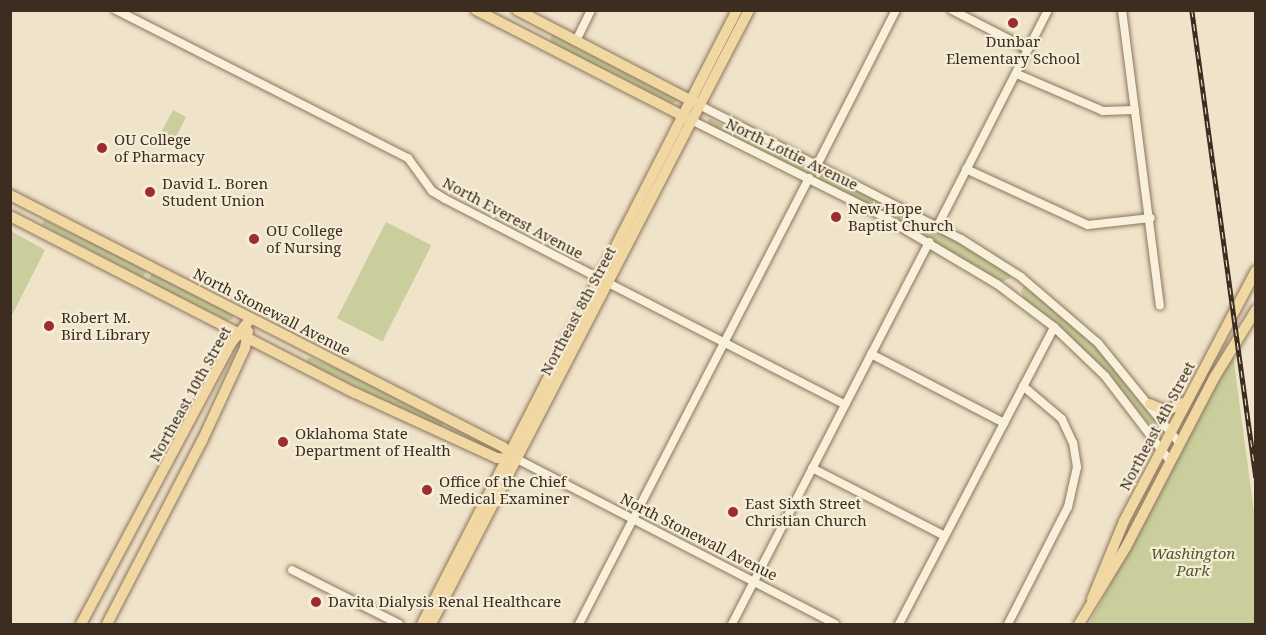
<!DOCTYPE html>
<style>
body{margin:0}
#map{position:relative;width:1266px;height:635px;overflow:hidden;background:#efe3c9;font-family:"Noto Serif",serif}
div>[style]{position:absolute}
.green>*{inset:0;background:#c9ce9c;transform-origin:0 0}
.roads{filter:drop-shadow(0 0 2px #8c755d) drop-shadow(0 0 2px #8c755d)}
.minor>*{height:8px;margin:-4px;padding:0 4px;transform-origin:4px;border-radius:4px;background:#f9f0dc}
.major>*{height:10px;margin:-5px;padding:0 5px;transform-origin:5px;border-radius:5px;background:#f1d7a1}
.rail>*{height:4.5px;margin-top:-2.25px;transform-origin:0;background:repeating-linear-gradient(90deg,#f6edd8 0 7px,#3c2d20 0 14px);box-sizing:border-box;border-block:2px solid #3c2d20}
.dots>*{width:16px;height:16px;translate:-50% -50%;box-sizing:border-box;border:3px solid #f6edd8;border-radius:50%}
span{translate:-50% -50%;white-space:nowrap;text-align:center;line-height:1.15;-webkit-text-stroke:4.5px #f6edd8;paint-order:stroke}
.poi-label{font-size:15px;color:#3c2d20}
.left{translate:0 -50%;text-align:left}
.street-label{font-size:15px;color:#3c2d20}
.park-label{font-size:15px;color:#4e5927;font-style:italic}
.frame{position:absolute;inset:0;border:12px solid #3c2d20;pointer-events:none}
</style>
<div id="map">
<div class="green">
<i style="clip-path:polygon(551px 34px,557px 34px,680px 99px,672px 104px,610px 72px,584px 63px,551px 45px)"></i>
<i style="left:173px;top:110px;width:15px;height:26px;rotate:28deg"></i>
<i style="clip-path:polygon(708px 118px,802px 160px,930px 225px,1009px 272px,1011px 278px,1001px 282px,892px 218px,709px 126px)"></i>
<i style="clip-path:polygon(44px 220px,147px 269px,143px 278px,42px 225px)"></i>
<i style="left:386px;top:222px;width:51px;height:108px;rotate:27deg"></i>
<i style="clip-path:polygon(11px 231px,45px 250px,11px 317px)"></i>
<i style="clip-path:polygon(153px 272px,232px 314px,233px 319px,227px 321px,148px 281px)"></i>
<i style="clip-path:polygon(1024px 286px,1091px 339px,1163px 432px,1155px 432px,1111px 376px,1024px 299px,1021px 291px)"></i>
<i style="clip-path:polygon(1233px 355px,1255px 519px,1255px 624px,1089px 624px)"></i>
<i style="clip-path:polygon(309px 357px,353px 375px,443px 422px,442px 426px,436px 427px,306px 362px)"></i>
</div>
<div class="roads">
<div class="minor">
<i style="left:116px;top:10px;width:327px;rotate:26.9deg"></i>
<i style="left:408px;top:158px;width:41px;rotate:54deg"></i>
<i style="left:432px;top:191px;width:15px;rotate:32deg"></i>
<i style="left:445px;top:199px;width:450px;rotate:27.2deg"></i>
<i style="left:952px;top:10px;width:85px;rotate:27.2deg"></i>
<i style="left:1122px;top:10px;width:298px;rotate:82.7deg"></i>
<i style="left:576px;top:41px;width:34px;rotate:-64deg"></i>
<i style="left:1017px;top:74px;width:94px;rotate:23.3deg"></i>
<i style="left:1103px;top:111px;width:32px;rotate:-2deg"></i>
<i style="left:701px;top:106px;width:292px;rotate:27.1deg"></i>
<i style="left:961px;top:239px;width:71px;rotate:32.3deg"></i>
<i style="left:1021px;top:277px;width:101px;rotate:40.6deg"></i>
<i style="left:1098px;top:343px;width:130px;rotate:50.9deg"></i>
<i style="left:693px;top:121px;width:208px;rotate:26.6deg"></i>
<i style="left:879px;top:214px;width:137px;rotate:30.7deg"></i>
<i style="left:997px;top:284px;width:71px;rotate:37deg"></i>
<i style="left:1054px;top:327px;width:71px;rotate:43.9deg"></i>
<i style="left:1105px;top:376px;width:107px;rotate:52.6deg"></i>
<i style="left:817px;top:165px;width:174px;rotate:-63deg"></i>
<i style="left:966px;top:169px;width:134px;rotate:24.7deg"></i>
<i style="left:1088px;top:225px;width:63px;rotate:-6.3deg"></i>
<i style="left:937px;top:227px;width:244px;rotate:-62.9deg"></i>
<i style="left:871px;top:354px;width:150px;rotate:27.4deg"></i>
<i style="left:517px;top:459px;width:358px;rotate:27.4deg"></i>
<i style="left:812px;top:468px;width:149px;rotate:27.1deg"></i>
<i style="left:292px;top:570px;width:120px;rotate:26.8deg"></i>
<i style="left:579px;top:624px;width:502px;rotate:-62.72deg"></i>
<i style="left:732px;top:624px;width:430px;rotate:-62.7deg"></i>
<i style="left:899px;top:624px;width:335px;rotate:-62.4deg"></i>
<i style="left:1008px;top:624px;width:131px;rotate:-62.9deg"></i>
<i style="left:1068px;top:507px;width:41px;rotate:-77.3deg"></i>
<i style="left:1077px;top:467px;width:24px;rotate:-99deg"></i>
<i style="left:1073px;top:443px;width:26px;rotate:-115deg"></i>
<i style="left:1062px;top:419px;width:51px;rotate:-139.8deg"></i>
</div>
<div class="major">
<i style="left:476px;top:10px;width:237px;rotate:27.1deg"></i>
<i style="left:517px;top:10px;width:202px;rotate:27.5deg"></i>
<i style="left:10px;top:195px;width:554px;rotate:27.07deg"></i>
<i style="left:503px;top:447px;width:16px;rotate:40deg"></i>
<i style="left:10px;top:216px;width:388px;rotate:27.2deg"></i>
<i style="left:355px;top:393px;width:156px;rotate:24.6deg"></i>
<i style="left:497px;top:458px;width:14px;rotate:4deg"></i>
<i style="left:1150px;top:404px;width:17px;rotate:24deg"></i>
<i style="left:1166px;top:411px;width:20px;rotate:-24deg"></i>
<i style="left:1092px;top:599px;width:84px;rotate:-67.7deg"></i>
<i style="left:1124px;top:521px;width:283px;rotate:-62.2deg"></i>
<i style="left:81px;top:624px;width:319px;rotate:-61.9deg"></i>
<i style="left:231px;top:343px;width:32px;rotate:-51deg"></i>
<i style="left:107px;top:624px;width:206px;rotate:-62.6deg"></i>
<i style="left:202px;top:441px;width:102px;rotate:-65.2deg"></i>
<i style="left:245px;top:348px;width:17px;rotate:-80deg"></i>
<i style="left:422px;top:624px;width:690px;rotate:-62.84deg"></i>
<i style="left:431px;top:624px;width:691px;rotate:-62.62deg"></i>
<i style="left:1079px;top:624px;width:90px;rotate:-58.6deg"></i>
<i style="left:1126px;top:547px;width:191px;rotate:-62.5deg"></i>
<i style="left:1214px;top:378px;width:80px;rotate:-58.3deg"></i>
</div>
</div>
<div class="rail">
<i style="left:1192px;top:10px;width:472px;rotate:82.2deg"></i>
</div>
<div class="dots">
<i style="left:1013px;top:23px;background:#9c2c30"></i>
<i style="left:102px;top:148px;background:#9c2c30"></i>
<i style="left:150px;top:192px;background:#9c2c30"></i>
<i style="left:836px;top:217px;background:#9c2c30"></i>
<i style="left:254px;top:239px;background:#9c2c30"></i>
<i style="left:49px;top:326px;background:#9c2c30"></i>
<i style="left:283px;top:442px;background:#9c2c30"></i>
<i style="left:427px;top:490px;background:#9c2c30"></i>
<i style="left:733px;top:512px;background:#9c2c30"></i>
<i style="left:316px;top:602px;background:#9c2c30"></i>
</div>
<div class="poi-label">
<span style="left:1013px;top:50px">Dunbar<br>Elementary School</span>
<span class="left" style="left:114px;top:148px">OU College<br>of Pharmacy</span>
<span class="left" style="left:162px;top:192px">David L. Boren<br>Student Union</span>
<span class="left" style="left:848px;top:217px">New Hope<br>Baptist Church</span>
<span class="left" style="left:266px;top:239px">OU College<br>of Nursing</span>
<span class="left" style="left:61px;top:326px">Robert M.<br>Bird Library</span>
<span class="left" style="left:295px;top:442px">Oklahoma State<br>Department of Health</span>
<span class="left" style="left:439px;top:490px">Office of the Chief<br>Medical Examiner</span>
<span class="left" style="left:745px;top:512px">East Sixth Street<br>Christian Church</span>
<span class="left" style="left:328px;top:602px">Davita Dialysis Renal Healthcare</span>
</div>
<div class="street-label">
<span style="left:792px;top:154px;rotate:26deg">North Lottie Avenue</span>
<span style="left:513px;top:218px;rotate:28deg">North Everest Avenue</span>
<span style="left:578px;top:311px;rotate:-62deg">Northeast 8th Street</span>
<span style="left:272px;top:312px;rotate:27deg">North Stonewall Avenue</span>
<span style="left:190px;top:394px;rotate:-61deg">Northeast 10th Street</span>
<span style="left:1157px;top:426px;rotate:-62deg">Northeast 4th Street</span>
<span style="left:699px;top:537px;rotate:27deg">North Stonewall Avenue</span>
</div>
<div class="park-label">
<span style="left:1193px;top:562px">Washington<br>Park</span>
</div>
<div class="frame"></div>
</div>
